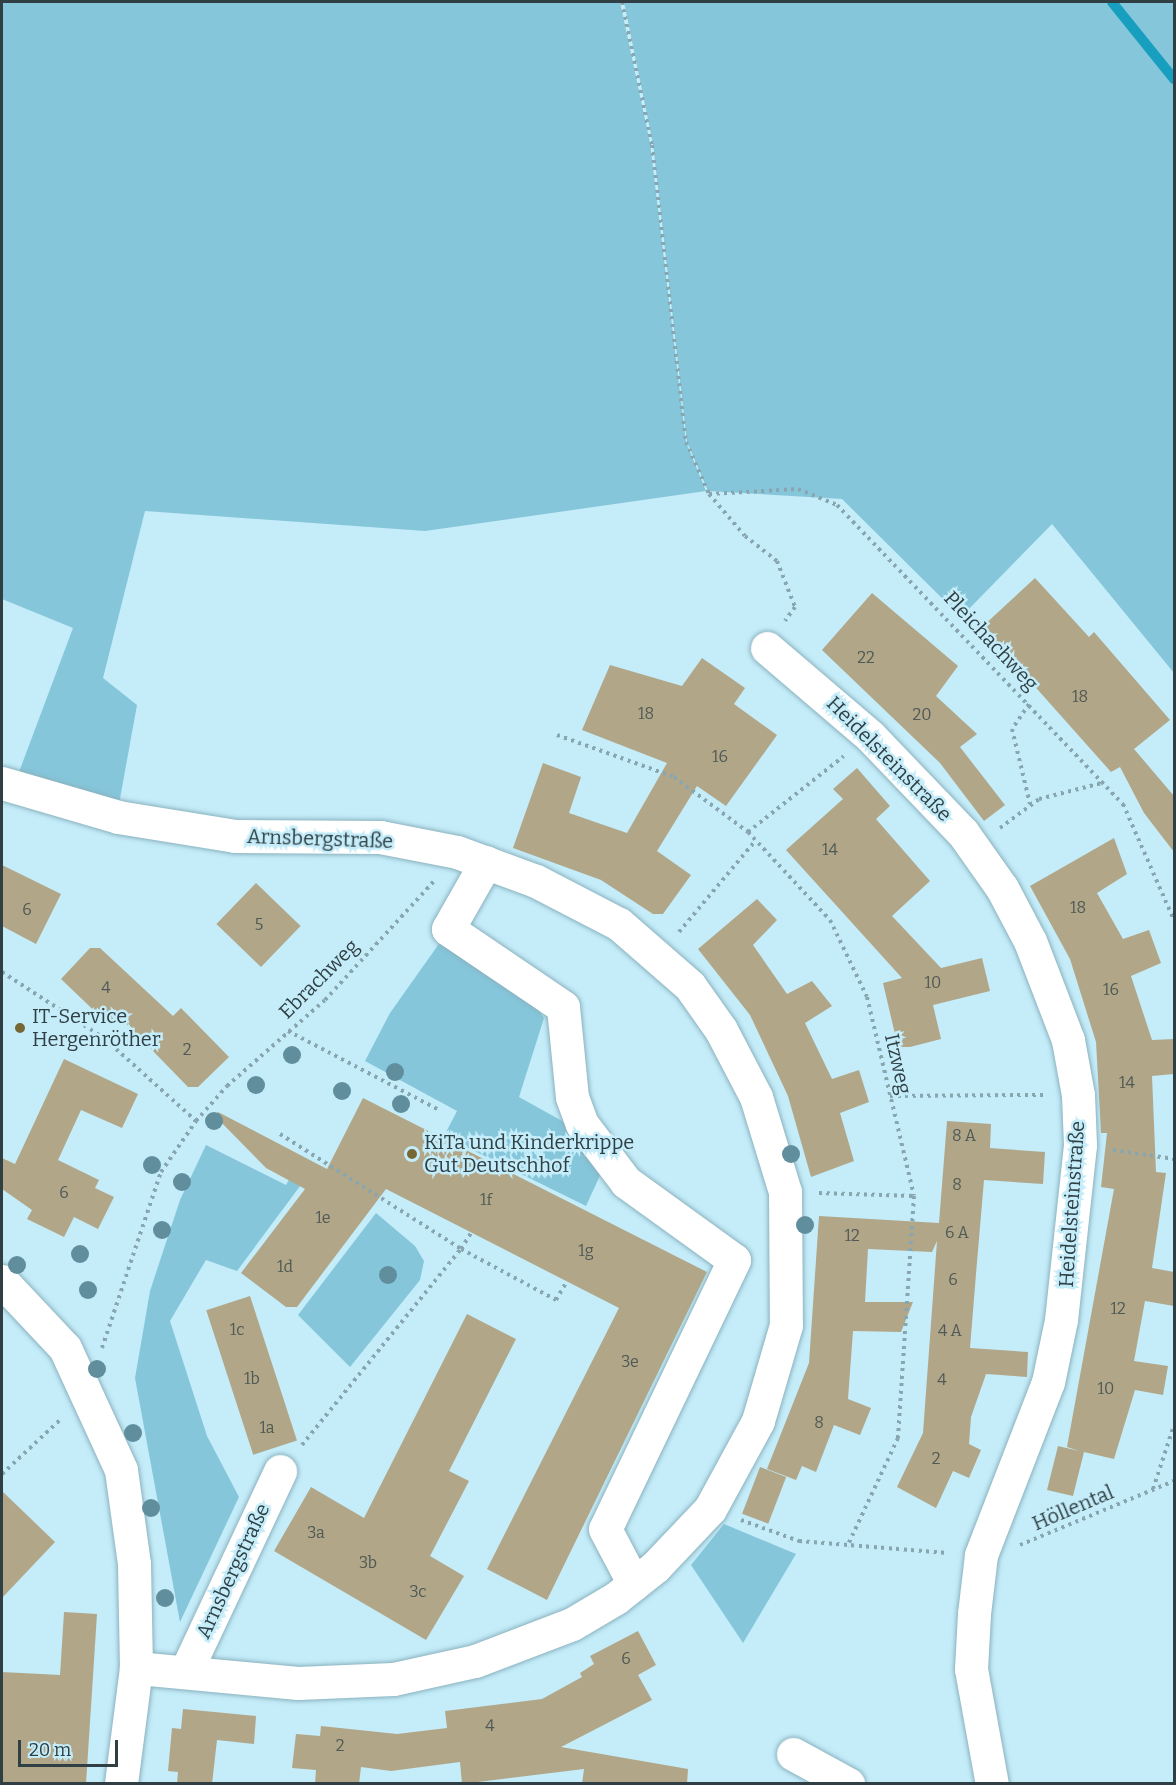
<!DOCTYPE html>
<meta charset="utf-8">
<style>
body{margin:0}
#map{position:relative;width:1176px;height:1785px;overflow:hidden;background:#c4ecf9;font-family:Bitter,serif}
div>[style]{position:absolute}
.green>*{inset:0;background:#85c6db}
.stream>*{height:10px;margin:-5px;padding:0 5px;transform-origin:5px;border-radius:5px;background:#189fc0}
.building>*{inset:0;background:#b1a788;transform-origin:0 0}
.path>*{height:4px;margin-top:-2px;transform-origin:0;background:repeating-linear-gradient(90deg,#88a6b0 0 3px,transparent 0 7.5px)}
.roads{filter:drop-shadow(0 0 2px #8bb2be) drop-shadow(0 0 2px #8bb2be)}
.minor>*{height:33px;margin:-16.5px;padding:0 16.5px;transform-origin:16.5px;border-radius:16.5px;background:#fff}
.trees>*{width:18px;height:18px;margin:-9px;border-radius:50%;background:#608e9c}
.dots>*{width:16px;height:16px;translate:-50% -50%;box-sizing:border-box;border:3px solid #c4ecf9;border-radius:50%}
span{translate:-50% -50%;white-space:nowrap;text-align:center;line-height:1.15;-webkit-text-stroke:5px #c4ecf9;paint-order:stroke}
.number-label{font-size:16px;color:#505955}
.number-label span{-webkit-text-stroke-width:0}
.street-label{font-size:20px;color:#2f3f44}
.poi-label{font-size:20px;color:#2f3f44}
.left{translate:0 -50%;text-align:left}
.frame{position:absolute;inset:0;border:3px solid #2f3f44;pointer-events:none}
.scale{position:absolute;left:18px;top:1740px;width:100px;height:27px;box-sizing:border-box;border:3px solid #2f3f44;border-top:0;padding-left:8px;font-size:18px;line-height:21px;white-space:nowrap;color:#2f3f44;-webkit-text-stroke:4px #c4ecf9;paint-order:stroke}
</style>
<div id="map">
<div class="green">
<i style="clip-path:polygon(2px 2px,620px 2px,650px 143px,686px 442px,706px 491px,425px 531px,145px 511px,103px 678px,137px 705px,117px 815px,13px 788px,73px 628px,2px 599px)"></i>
<i style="clip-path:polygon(624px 2px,1174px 2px,1174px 673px,1052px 524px,961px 617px,842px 499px,708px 491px,687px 442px,653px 144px)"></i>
<i style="clip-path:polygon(441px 941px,529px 997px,544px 1018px,519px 1097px,573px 1127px,603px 1169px,586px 1206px,444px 1136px,457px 1111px,365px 1061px,390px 1013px)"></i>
<i style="clip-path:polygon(206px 1145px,286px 1185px,299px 1161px,309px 1174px,237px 1271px,206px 1260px,170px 1321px,207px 1436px,239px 1497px,180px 1622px,135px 1378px,150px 1291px,180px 1200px)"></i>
<i style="clip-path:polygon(376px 1213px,415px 1246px,424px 1261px,420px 1280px,350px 1367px,298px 1315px)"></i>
<i style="clip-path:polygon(724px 1524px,796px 1554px,743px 1643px,691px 1565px)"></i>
</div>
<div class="stream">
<i style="left:1112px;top:2px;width:99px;rotate:51.2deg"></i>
</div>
<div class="building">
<i style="clip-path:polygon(1035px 578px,1089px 637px,1094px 632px,1170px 720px,1134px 749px,1174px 796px,1174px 852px,1144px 813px,1120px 767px,1111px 772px,982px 627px)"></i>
<i style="clip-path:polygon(872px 593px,958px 666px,936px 696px,977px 734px,960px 747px,1005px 805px,984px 821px,940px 763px,822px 650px)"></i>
<i style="clip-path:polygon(702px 658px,745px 688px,734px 704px,777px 735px,726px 806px,697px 786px,657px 851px,691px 875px,663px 914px,653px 914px,601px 880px,513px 848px,543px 763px,581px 777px,569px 813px,627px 833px,667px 763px,582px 730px,610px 665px,682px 686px)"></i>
<i style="clip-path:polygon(857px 768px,890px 806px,876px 819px,930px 881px,892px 916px,941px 968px,982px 958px,990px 991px,933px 1005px,941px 1039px,910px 1047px,898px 1047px,883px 983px,902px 978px,786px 850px,843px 799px,833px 789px)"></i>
<i style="clip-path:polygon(1114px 838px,1127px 874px,1097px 893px,1123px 939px,1149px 930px,1161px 963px,1131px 976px,1152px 1040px,1174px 1039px,1174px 1074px,1152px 1076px,1156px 1172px,1166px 1173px,1152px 1268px,1174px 1272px,1174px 1306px,1145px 1301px,1134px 1361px,1168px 1366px,1163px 1395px,1135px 1390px,1114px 1459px,1084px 1452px,1073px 1496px,1047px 1490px,1058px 1446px,1079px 1451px,1067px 1447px,1114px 1189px,1101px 1187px,1107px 1133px,1101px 1133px,1096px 1042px,1070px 959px,1030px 886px)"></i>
<i style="clip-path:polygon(2px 865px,61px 894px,36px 944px,2px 926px)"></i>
<i style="left:256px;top:883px;width:62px;height:57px;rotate:44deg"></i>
<i style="clip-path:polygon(757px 899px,777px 920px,753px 945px,787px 994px,812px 981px,832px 1006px,805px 1023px,832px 1079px,859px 1070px,869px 1102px,840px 1113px,854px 1161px,811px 1177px,788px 1096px,750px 1015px,698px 949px)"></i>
<i style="clip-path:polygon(90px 948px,100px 948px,173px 1016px,181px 1008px,229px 1057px,198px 1087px,188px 1087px,117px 1014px,108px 1024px,61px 979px)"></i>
<i style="clip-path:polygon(64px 1059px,138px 1094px,122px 1128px,81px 1110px,58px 1160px,99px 1180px,95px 1188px,114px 1197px,98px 1229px,74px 1217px,64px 1237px,27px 1219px,32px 1210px,2px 1189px,2px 1158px,15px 1164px)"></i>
<i style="clip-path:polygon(363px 1098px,707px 1272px,547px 1600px,487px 1569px,619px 1308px,386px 1189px,297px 1307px,286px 1307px,241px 1273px,305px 1189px,266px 1168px,215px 1116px,218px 1112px,327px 1169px)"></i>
<i style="clip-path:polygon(947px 1121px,991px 1124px,990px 1148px,1045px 1152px,1043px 1184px,984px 1180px,976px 1274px,970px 1348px,1028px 1352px,1027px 1377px,986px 1374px,971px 1417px,969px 1444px,981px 1450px,969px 1478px,953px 1471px,936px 1508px,897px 1487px,923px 1433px,937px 1241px,932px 1252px,868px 1249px,865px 1302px,913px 1302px,901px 1332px,853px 1331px,848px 1399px,871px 1408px,860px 1435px,834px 1425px,816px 1472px,802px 1466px,796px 1480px,767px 1469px,809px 1363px,819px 1216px,939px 1223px)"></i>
<i style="left:250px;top:1296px;width:152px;height:46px;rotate:72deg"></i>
<i style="clip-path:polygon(467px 1314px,516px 1339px,449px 1471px,469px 1481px,430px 1556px,464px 1576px,426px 1640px,274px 1551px,311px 1487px,364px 1518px)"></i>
<i style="left:760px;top:1467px;width:28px;height:50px;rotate:21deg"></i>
<i style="clip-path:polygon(2px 1491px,55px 1542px,2px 1598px)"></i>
<i style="clip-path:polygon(64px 1612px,97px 1614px,86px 1784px,2px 1784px,2px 1672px,60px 1675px)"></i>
<i style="clip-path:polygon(638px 1631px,656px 1665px,638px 1675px,652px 1700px,561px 1747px,688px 1769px,687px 1784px,582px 1784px,584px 1769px,462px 1784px,460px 1762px,391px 1771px,361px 1767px,359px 1784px,315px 1784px,316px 1770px,292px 1768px,296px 1734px,320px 1736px,321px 1726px,397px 1734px,447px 1728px,445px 1711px,542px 1699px,582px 1677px,580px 1673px,594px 1664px,590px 1656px)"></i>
<i style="clip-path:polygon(183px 1709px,256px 1716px,254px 1744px,217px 1740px,212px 1784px,177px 1784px,178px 1772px,168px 1771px,172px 1728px,181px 1729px)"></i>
</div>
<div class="path">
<i style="left:622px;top:2px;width:146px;rotate:78.2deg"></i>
<i style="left:652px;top:145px;width:299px;rotate:83.5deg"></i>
<i style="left:686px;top:442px;width:57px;rotate:66.1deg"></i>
<i style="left:709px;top:494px;width:55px;rotate:49.4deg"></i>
<i style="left:745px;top:536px;width:41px;rotate:38deg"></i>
<i style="left:777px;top:561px;width:49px;rotate:68.6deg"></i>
<i style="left:795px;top:607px;width:17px;rotate:126deg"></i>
<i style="left:709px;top:494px;width:89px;rotate:-3.2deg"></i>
<i style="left:798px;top:489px;width:42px;rotate:22.3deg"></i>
<i style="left:837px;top:505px;width:414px;rotate:46.3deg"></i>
<i style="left:1123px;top:804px;width:127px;rotate:66.3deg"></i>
<i style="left:1029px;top:704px;width:30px;rotate:124deg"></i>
<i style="left:1012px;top:729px;width:77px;rotate:76.5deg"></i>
<i style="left:557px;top:735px;width:124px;rotate:19.7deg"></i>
<i style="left:674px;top:777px;width:92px;rotate:36.6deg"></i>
<i style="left:748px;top:832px;width:120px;rotate:47deg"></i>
<i style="left:830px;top:920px;width:85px;rotate:64.3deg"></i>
<i style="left:867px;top:997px;width:204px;rotate:76.7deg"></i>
<i style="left:914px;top:1196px;width:243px;rotate:93.8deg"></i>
<i style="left:898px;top:1438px;width:120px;rotate:115.1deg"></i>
<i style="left:1000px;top:828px;width:49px;rotate:-36.6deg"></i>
<i style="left:1039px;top:799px;width:65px;rotate:-14.3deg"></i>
<i style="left:748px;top:832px;width:122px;rotate:-38.4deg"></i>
<i style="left:679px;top:932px;width:120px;rotate:-50.1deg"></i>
<i style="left:2px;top:972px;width:123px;rotate:33deg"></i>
<i style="left:105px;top:1039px;width:122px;rotate:42deg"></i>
<i style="left:288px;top:1031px;width:170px;rotate:27.6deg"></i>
<i style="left:890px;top:1096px;width:156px;rotate:-0.4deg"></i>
<i style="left:280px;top:1134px;width:214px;rotate:32.4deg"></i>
<i style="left:461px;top:1249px;width:19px;rotate:-58deg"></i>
<i style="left:1113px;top:1150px;width:62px;rotate:8.4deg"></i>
<i style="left:819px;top:1193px;width:95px;rotate:1.8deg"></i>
<i style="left:102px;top:1348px;width:186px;rotate:-71.5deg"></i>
<i style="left:161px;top:1172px;width:62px;rotate:-55.5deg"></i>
<i style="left:196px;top:1121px;width:47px;rotate:-48.5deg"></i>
<i style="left:227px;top:1086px;width:130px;rotate:-41.3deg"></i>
<i style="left:325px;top:1000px;width:161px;rotate:-47.5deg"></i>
<i style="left:302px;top:1445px;width:252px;rotate:-51deg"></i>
<i style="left:461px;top:1249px;width:108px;rotate:28.2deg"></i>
<i style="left:556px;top:1300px;width:22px;rotate:-60deg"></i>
<i style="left:2px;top:1474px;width:79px;rotate:-43deg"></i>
<i style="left:1153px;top:1489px;width:67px;rotate:-71.8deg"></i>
<i style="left:741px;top:1520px;width:62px;rotate:19.9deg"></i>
<i style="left:799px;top:1541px;width:149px;rotate:4.6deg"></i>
<i style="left:1020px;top:1545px;width:167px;rotate:-22.6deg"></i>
</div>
<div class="roads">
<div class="minor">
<i style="left:767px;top:648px;width:135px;rotate:40.5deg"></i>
<i style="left:870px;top:736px;width:134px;rotate:46.2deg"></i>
<i style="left:963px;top:833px;width:67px;rotate:54.7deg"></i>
<i style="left:1002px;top:888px;width:60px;rotate:62.2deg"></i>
<i style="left:1030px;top:941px;width:106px;rotate:69deg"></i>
<i style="left:1068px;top:1040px;width:56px;rotate:79.7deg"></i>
<i style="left:1078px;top:1095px;width:50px;rotate:87.7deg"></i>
<i style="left:1080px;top:1145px;width:176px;rotate:96.2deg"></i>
<i style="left:1061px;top:1320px;width:63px;rotate:101.8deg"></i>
<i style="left:1048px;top:1382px;width:186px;rotate:111.2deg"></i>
<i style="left:981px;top:1555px;width:59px;rotate:96.8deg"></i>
<i style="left:974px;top:1614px;width:55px;rotate:93.1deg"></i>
<i style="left:971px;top:1669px;width:117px;rotate:79.7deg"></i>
<i style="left:2px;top:783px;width:121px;rotate:16.3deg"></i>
<i style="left:118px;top:817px;width:119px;rotate:9.2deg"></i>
<i style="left:235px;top:836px;width:145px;rotate:0.4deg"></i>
<i style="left:380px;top:837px;width:78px;rotate:11deg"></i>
<i style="left:457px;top:852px;width:84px;rotate:20.2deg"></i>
<i style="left:536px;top:881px;width:93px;rotate:27.4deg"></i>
<i style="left:619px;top:924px;width:94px;rotate:41.1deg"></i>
<i style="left:690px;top:986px;width:54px;rotate:54.8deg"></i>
<i style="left:721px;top:1030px;width:76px;rotate:62.4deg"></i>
<i style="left:756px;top:1097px;width:99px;rotate:73deg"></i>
<i style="left:785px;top:1192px;width:133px;rotate:89.6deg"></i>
<i style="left:786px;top:1325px;width:100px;rotate:106.3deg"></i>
<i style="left:758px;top:1421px;width:100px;rotate:118.6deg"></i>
<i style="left:710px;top:1509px;width:80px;rotate:133.5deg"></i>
<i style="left:655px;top:1567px;width:50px;rotate:141.5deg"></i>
<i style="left:616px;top:1598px;width:51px;rotate:149.4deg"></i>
<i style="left:572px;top:1624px;width:104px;rotate:159.1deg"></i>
<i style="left:475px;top:1661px;width:84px;rotate:167.6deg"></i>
<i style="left:393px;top:1679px;width:95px;rotate:177.6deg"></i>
<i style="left:298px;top:1683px;width:163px;rotate:-174.7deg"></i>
<i style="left:486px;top:862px;width:77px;rotate:119.6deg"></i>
<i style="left:448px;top:929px;width:139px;rotate:34.1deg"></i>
<i style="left:563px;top:1007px;width:90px;rotate:84.3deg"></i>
<i style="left:572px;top:1097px;width:29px;rotate:70deg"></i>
<i style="left:582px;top:1124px;width:73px;rotate:52.8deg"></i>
<i style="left:626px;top:1182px;width:133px;rotate:35.8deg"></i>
<i style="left:734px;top:1260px;width:298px;rotate:115.6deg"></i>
<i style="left:605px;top:1529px;width:62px;rotate:62.2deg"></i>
<i style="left:2px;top:1281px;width:92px;rotate:46.8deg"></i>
<i style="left:65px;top:1348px;width:134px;rotate:65.3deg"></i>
<i style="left:121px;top:1470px;width:95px;rotate:82.1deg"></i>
<i style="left:134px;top:1564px;width:104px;rotate:88.9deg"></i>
<i style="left:136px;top:1668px;width:117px;rotate:97.4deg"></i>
<i style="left:186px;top:1671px;width:221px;rotate:-64.8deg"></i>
<i style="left:793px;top:1754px;width:63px;rotate:28.6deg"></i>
</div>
</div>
<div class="trees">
<i style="left:292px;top:1055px"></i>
<i style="left:395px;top:1072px"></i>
<i style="left:256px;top:1085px"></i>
<i style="left:342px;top:1091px"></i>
<i style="left:401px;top:1104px"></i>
<i style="left:214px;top:1121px"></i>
<i style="left:791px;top:1154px"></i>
<i style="left:152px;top:1165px"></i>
<i style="left:182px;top:1182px"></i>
<i style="left:805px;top:1225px"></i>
<i style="left:162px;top:1230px"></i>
<i style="left:80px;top:1254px"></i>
<i style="left:17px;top:1265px"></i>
<i style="left:388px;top:1275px"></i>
<i style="left:88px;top:1290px"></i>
<i style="left:97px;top:1369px"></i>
<i style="left:133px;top:1433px"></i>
<i style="left:151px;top:1508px"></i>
<i style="left:165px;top:1598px"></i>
</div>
<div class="dots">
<i style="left:20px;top:1028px;background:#776735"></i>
<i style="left:412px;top:1154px;background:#776735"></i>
</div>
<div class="number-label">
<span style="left:866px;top:658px">22</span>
<span style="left:1080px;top:697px">18</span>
<span style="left:646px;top:714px">18</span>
<span style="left:922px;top:715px">20</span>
<span style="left:720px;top:757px">16</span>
<span style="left:830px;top:850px">14</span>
<span style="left:1078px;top:908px">18</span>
<span style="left:27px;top:910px">6</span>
<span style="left:259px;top:925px">5</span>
<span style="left:933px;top:983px">10</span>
<span style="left:106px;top:988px">4</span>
<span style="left:1111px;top:990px">16</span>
<span style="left:187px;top:1050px">2</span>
<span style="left:1127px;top:1083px">14</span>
<span style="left:964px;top:1136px">8 A</span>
<span style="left:957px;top:1185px">8</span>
<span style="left:64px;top:1193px">6</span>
<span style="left:486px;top:1200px">1f</span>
<span style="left:323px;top:1218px">1e</span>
<span style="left:957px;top:1233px">6 A</span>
<span style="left:852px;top:1236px">12</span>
<span style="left:586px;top:1251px">1g</span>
<span style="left:285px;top:1267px">1d</span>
<span style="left:953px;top:1280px">6</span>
<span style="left:1118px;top:1309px">12</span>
<span style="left:237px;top:1330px">1c</span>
<span style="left:950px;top:1331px">4 A</span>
<span style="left:630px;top:1362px">3e</span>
<span style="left:252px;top:1379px">1b</span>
<span style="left:942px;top:1380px">4</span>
<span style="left:1106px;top:1389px">10</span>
<span style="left:819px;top:1423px">8</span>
<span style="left:267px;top:1428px">1a</span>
<span style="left:936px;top:1459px">2</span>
<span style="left:316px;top:1533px">3a</span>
<span style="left:368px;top:1563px">3b</span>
<span style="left:418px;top:1592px">3c</span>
<span style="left:626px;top:1659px">6</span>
<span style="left:490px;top:1726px">4</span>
<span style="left:340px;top:1746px">2</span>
</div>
<div class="street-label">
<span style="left:991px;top:641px;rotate:47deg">Pleichachweg</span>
<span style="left:889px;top:759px;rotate:45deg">Heidelsteinstraße</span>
<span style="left:320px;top:839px;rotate:2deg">Arnsbergstraße</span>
<span style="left:319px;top:979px;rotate:-45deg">Ebrachweg</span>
<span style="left:898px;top:1064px;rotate:77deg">Itzweg</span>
<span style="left:1072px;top:1204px;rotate:-86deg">Heidelsteinstraße</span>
<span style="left:1073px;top:1508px;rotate:-23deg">Höllental</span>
<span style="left:233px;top:1571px;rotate:-65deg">Arnsbergstraße</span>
</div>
<div class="poi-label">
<span class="left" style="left:32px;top:1028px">IT-Service<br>Hergenröther</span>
<span class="left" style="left:424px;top:1154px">KiTa und Kinderkrippe<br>Gut Deutschhof</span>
</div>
<div class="frame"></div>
<div class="scale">20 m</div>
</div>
